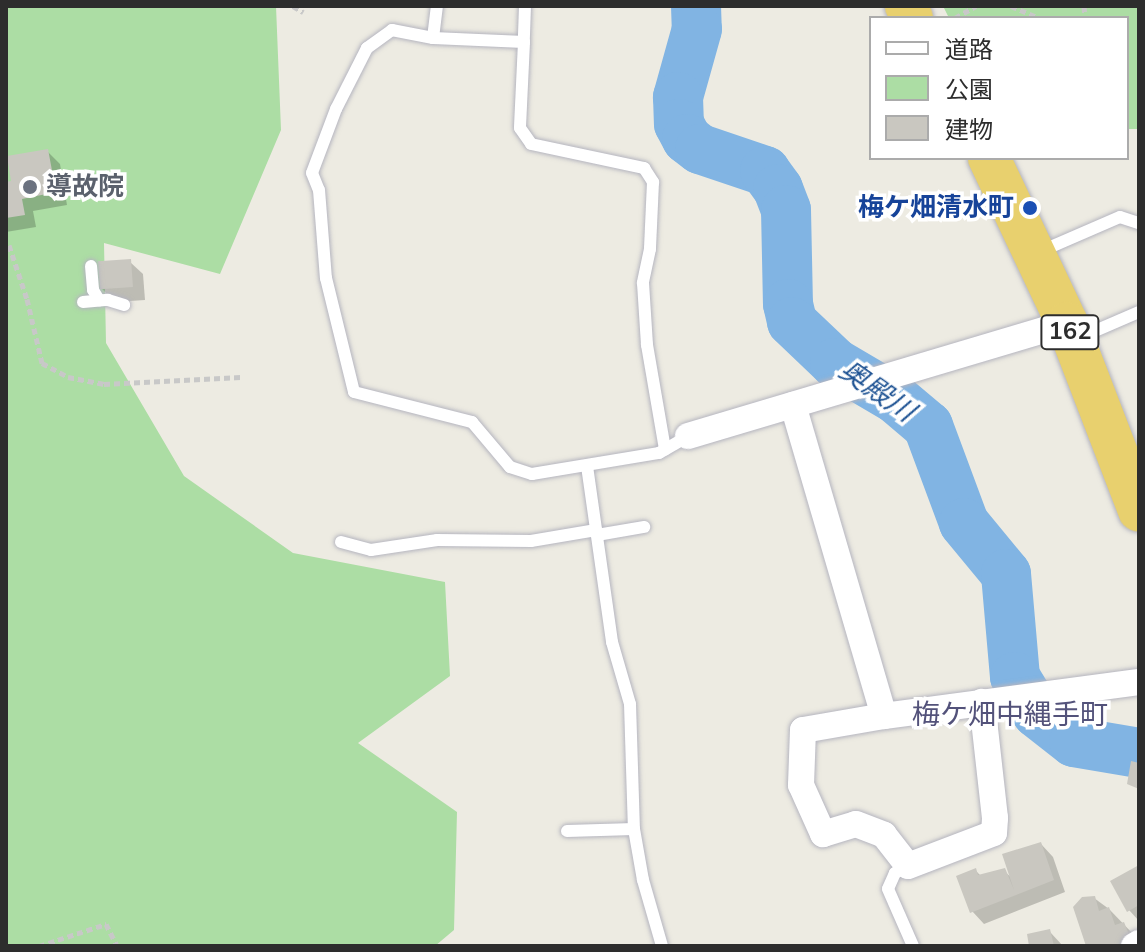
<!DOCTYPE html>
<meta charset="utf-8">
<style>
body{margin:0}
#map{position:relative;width:1145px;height:952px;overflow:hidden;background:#edebe2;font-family:"Nunito Sans","Noto Sans JP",sans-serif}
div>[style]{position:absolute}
.green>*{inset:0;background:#acdda4}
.shadow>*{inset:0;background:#0003}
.river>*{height:50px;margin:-25px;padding:0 25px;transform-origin:25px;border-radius:25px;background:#81b4e3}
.building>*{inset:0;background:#c9c7c0;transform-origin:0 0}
.path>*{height:5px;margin-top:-2.5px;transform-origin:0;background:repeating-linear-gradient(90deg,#c8c8c8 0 6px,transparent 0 10px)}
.roads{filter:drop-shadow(0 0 2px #b5b5bf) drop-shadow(0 0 2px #b5b5bf)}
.service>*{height:12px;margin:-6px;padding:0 6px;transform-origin:6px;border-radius:6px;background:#fff}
.minor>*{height:26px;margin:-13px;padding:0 13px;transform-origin:13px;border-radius:13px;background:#fff}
.trunk>*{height:42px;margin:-21px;padding:0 21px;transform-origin:21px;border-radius:21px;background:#e8d06e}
.dots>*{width:22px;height:22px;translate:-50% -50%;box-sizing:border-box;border:4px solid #fff;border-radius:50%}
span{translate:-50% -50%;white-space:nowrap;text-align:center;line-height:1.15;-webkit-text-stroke:7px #fff;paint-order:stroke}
.shield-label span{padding:2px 6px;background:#fff;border:2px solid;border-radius:6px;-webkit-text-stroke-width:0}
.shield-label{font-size:24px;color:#2d2d2d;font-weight:700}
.worship-label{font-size:26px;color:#5b616d;font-weight:700}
.left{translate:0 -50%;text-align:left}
.transit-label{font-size:26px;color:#164399;font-weight:700}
.right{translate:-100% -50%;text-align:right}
.water-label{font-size:28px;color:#1c5192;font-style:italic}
.neighbourhood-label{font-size:28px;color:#53527a}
.frame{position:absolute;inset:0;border:8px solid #2d2d2d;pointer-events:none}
.legend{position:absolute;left:869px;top:16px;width:260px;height:144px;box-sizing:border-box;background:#fff;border:2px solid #ababab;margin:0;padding:10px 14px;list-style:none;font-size:24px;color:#2d2d2d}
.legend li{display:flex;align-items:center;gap:16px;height:40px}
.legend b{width:40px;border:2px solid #ababab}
</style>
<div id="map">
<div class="green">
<i style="clip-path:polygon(6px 6px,276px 6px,281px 130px,220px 274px,104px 243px,106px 343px,184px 476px,293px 553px,445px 582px,450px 676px,358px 743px,457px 812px,454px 930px,435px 946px,6px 946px)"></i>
<i style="clip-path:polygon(943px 6px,1139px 6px,1139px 129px,1127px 129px,1127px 18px,949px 18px)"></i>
</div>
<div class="shadow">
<i style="clip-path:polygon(47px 151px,60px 164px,67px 205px,33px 211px,36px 227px,6px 232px,6px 184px,13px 183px)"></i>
<i style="clip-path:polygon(130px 262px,143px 274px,145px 300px,115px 302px,102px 289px)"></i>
<i style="clip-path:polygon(1041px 844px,1053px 857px,1065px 892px,984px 924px,972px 911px,975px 870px,981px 876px,1004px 871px,1013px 879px)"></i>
<i style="clip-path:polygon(1139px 867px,1139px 921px,1129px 910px)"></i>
<i style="clip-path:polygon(1094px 898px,1109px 909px,1136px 937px,1088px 946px)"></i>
<i style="clip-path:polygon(1050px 932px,1063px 946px,1031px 946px)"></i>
</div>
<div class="river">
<i style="left:696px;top:6px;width:23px;rotate:88deg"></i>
<i style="left:697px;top:29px;width:71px;rotate:105.6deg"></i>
<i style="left:678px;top:97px;width:27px;rotate:88deg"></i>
<i style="left:679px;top:124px;width:17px;rotate:62deg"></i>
<i style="left:687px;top:139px;width:16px;rotate:38deg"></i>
<i style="left:700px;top:149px;width:69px;rotate:18.7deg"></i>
<i style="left:765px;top:171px;width:22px;rotate:54deg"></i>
<i style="left:778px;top:189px;width:22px;rotate:69deg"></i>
<i style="left:786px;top:210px;width:94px;rotate:88.8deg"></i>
<i style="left:788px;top:304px;width:18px;rotate:77deg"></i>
<i style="left:792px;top:322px;width:59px;rotate:43.6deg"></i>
<i style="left:835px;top:363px;width:71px;rotate:30.5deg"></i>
<i style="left:896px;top:399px;width:42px;rotate:40.2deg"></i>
<i style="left:928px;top:426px;width:103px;rotate:69.6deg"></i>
<i style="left:964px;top:523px;width:66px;rotate:50.5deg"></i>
<i style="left:1006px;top:574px;width:103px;rotate:85deg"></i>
<i style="left:1015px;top:677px;width:42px;rotate:58.6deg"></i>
<i style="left:1037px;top:713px;width:47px;rotate:38.1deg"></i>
<i style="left:1074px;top:742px;width:66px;rotate:9.6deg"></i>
</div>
<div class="building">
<i style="clip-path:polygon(48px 149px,56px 192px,22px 199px,25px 215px,6px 218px,6px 182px,11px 181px,7px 156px)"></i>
<i style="left:131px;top:259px;width:28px;height:33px;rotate:86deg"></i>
<i style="clip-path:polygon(1131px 761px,1139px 763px,1139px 789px,1127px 784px)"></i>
<i style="clip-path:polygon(1041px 842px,1054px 880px,970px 913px,956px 876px,976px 868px,978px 875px,1005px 868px,1014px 890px,1002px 854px)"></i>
<i style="clip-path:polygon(1139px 865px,1139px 905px,1127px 912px,1110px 881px)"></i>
<i style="clip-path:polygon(1095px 896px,1099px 911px,1109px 907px,1115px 925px,1124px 922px,1132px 942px,1123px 946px,1086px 946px,1073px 907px,1082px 897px)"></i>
<i style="clip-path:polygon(1050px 929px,1054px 946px,1029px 946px,1027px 934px)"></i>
</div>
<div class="path">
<i style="left:293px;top:6px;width:12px;rotate:31deg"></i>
<i style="left:1011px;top:6px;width:30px;rotate:23deg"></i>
<i style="left:1084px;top:6px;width:12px;rotate:85deg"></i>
<i style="left:955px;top:18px;width:24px;rotate:-30deg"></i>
<i style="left:9px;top:245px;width:57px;rotate:71.6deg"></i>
<i style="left:27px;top:299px;width:66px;rotate:76.8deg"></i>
<i style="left:42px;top:363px;width:30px;rotate:28deg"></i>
<i style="left:68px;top:377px;width:37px;rotate:11deg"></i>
<i style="left:104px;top:384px;width:137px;rotate:-2.9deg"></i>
<i style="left:39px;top:946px;width:71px;rotate:-18.2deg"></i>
<i style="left:106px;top:924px;width:25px;rotate:63deg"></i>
</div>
<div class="roads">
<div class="service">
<i style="left:525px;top:6px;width:36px;rotate:92deg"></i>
<i style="left:524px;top:42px;width:91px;rotate:-177.5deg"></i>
<i style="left:433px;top:38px;width:42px;rotate:-169deg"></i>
<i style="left:392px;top:30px;width:31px;rotate:144deg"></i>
<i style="left:367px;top:48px;width:68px;rotate:116.9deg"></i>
<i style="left:336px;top:109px;width:68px;rotate:110.6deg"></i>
<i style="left:312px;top:173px;width:18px;rotate:68deg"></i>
<i style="left:319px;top:190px;width:88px;rotate:85.5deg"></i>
<i style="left:326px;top:278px;width:117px;rotate:76.2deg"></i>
<i style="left:354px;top:392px;width:122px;rotate:14.3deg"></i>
<i style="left:472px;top:422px;width:59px;rotate:49.8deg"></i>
<i style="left:510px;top:467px;width:23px;rotate:18deg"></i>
<i style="left:532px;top:474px;width:129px;rotate:-9.4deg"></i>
<i style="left:659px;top:453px;width:34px;rotate:-30deg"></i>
<i style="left:433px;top:38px;width:32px;rotate:-83deg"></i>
<i style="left:524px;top:42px;width:86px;rotate:92.7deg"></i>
<i style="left:520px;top:128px;width:19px;rotate:55deg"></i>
<i style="left:531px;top:144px;width:116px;rotate:12deg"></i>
<i style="left:644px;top:168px;width:17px;rotate:57deg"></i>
<i style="left:653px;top:182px;width:67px;rotate:92.6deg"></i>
<i style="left:650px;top:249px;width:35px;rotate:102deg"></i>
<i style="left:643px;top:283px;width:62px;rotate:86.3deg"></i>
<i style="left:647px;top:345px;width:106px;rotate:80.2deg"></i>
<i style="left:1039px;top:252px;width:88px;rotate:-23.4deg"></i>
<i style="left:1120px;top:217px;width:20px;rotate:18deg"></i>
<i style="left:91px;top:266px;width:24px;rotate:85deg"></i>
<i style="left:93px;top:290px;width:12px;rotate:59deg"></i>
<i style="left:83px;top:302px;width:25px;rotate:-5deg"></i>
<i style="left:108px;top:300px;width:17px;rotate:17deg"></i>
<i style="left:1081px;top:337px;width:63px;rotate:-23.3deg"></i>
<i style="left:587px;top:466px;width:178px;rotate:81.9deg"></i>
<i style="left:612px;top:642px;width:65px;rotate:73.8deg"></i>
<i style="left:630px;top:704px;width:125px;rotate:88.2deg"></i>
<i style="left:634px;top:829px;width:52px;rotate:80deg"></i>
<i style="left:643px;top:880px;width:69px;rotate:73.9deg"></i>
<i style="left:597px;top:535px;width:48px;rotate:-9.7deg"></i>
<i style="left:341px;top:542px;width:31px;rotate:15deg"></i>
<i style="left:371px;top:550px;width:67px;rotate:-8.6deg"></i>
<i style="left:437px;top:540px;width:94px;rotate:0.6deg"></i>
<i style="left:531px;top:541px;width:66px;rotate:-9.6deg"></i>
<i style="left:567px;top:831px;width:67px;rotate:-1.7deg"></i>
<i style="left:908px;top:866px;width:15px;rotate:152deg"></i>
<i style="left:895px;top:873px;width:17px;rotate:114deg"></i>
<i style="left:888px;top:889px;width:62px;rotate:66.3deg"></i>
</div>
<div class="minor">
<i style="left:793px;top:405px;width:324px;rotate:73.7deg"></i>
<i style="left:884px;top:716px;width:257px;rotate:-7.6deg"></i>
<i style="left:688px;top:436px;width:395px;rotate:-16.6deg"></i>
<i style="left:884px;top:716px;width:82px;rotate:170.2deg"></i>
<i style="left:803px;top:730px;width:55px;rotate:92.1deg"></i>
<i style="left:801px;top:785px;width:54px;rotate:65.8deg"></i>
<i style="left:823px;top:834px;width:34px;rotate:-17deg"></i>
<i style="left:856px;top:824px;width:30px;rotate:21deg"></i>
<i style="left:884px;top:835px;width:39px;rotate:52deg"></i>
<i style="left:908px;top:866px;width:92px;rotate:-21deg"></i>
<i style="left:994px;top:833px;width:15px;rotate:-86deg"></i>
<i style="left:995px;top:818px;width:117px;rotate:-96.4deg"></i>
<i style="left:1134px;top:946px;width:6px;rotate:-31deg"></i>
</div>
<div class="trunk">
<i style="left:906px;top:6px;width:13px;rotate:63deg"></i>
<i style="left:989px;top:158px;width:183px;rotate:64.7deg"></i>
<i style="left:1067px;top:323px;width:201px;rotate:69deg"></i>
</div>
</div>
<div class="dots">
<i style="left:30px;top:187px;background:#6b7280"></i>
<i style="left:1030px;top:208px;background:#1a4fb4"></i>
</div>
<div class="shield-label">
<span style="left:1070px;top:332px">162</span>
</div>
<div class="worship-label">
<span class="left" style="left:46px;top:187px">導故院</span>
</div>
<div class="transit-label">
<span class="right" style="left:1014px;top:208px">梅ケ畑清水町</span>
</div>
<div class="water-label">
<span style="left:877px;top:391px;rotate:35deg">奥殿川</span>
</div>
<div class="neighbourhood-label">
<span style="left:1010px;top:715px">梅ケ畑中縄手町</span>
</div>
<div class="frame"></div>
<ul class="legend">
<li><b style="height:10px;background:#fff"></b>道路</li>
<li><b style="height:22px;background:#acdda4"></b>公園</li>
<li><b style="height:22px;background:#c9c7c0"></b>建物</li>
</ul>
</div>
